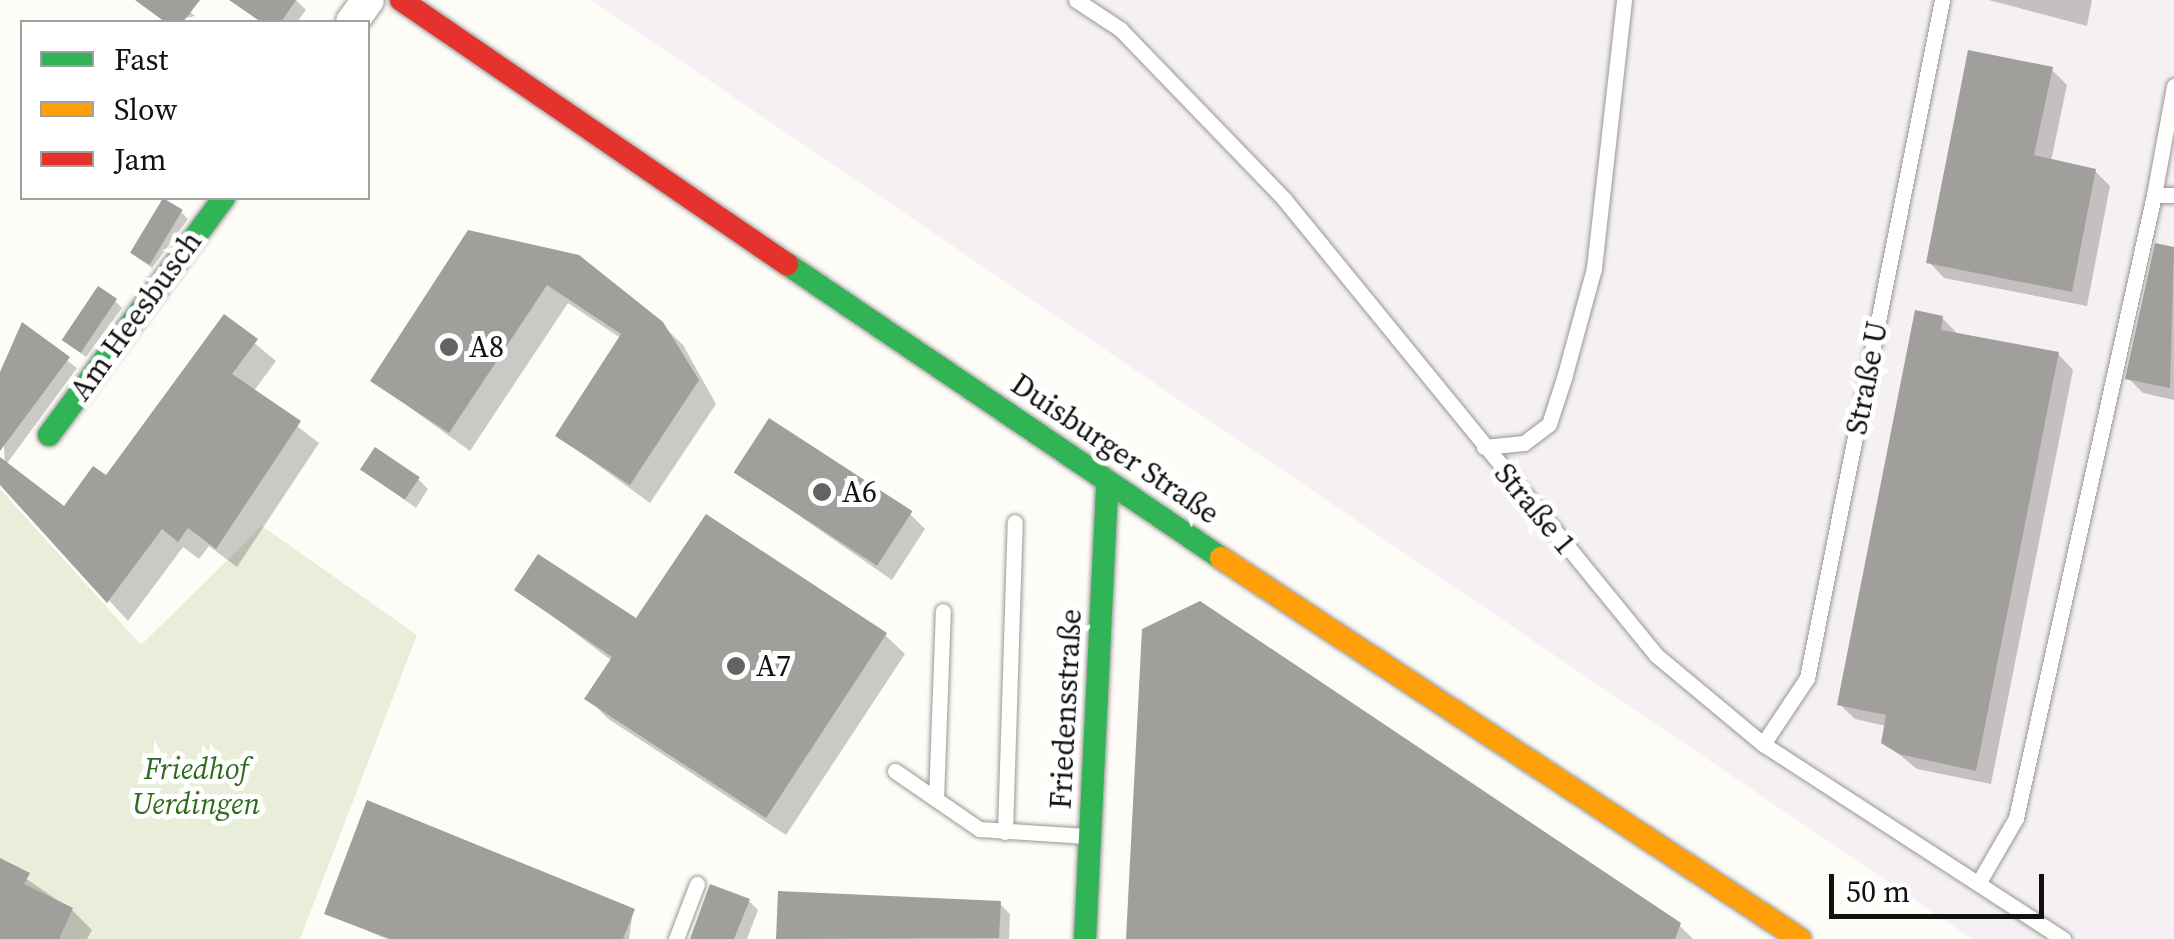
<!DOCTYPE html>
<meta charset="utf-8">
<style>
body{margin:0}
#map{position:relative;width:2174px;height:939px;overflow:hidden;background:#fdfcf7;font-family:"Source Serif 4",serif}
div>[style]{position:absolute}
.industrial>*{inset:0;background:#f5f0f3}
.cemetery>*{inset:0;background:#e9eedb}
.shadow>*{inset:0;background:#0003}
.building>*{inset:0;background:#a19f9c;transform-origin:0 0}
.roads{filter:drop-shadow(0 0 2px #979795) drop-shadow(0 0 2px #979795)}
.lane>*{height:15px;margin:-7.5px;padding:0 7.5px;transform-origin:7.5px;border-radius:7.5px;background:#fffffe}
.street>*{height:32px;margin:-16px;padding:0 16px;transform-origin:16px;border-radius:16px;background:#fffffe}
.fast>*{height:22px;margin:-11px;padding:0 11px;transform-origin:11px;border-radius:11px;background:#30b455}
.slow>*{height:22px;margin:-11px;padding:0 11px;transform-origin:11px;border-radius:11px;background:#ff9f0a}
.jam>*{height:22px;margin:-11px;padding:0 11px;transform-origin:11px;border-radius:11px;background:#e5322d}
.dots>*{width:28px;height:28px;translate:-50% -50%;box-sizing:border-box;border:5px solid #fff;border-radius:50%}
span{translate:-50% -50%;white-space:nowrap;text-align:center;line-height:1.15;-webkit-text-stroke:10px #fff;paint-order:stroke}
.street-label{font-size:30px;color:#111}
.poi-label{font-size:30px;color:#111}
.left{translate:0 -50%;text-align:left}
.park-label{font-size:30px;color:#2f6b1f;font-style:italic}
.legend{position:absolute;left:20px;top:20px;width:350px;height:180px;box-sizing:border-box;background:#fff;border:2px solid #a0a0a0;margin:0;padding:12px 18px;list-style:none;font-size:30px;color:#111}
.legend li{display:flex;align-items:center;gap:20px;height:50px}
.legend b{width:50px;border:2px solid #a0a0a0}
.scale{position:absolute;left:1829px;top:874px;width:215px;height:45px;box-sizing:border-box;border:5px solid #111;border-top:0;padding-left:12px;font-size:30px;line-height:35px;white-space:nowrap;color:#111;-webkit-text-stroke:8px #fff;paint-order:stroke}
</style>
<div id="map">
<div class="industrial">
<i style="clip-path:polygon(591px 0,2174px 0,2174px 939px,1972px 939px)"></i>
</div>
<div class="cemetery">
<i style="clip-path:polygon(0 489px,141px 645px,262px 526px,417px 635px,300px 939px,0 939px)"></i>
</div>
<div class="shadow">
<i style="clip-path:polygon(164px 0,175px 0,195px 16px,167px 22px,159px 17px)"></i>
<i style="clip-path:polygon(231px 0,296px 0,306px 10px,297px 22px,261px 22px)"></i>
<i style="clip-path:polygon(1989px 0,2092px 0,2087px 26px)"></i>
<i style="clip-path:polygon(2051px 69px,2067px 85px,2051px 161px,2095px 171px,2110px 186px,2087px 306px,1944px 278px,1929px 262px)"></i>
<i style="clip-path:polygon(181px 212px,188px 219px,152px 268px,135px 256px)"></i>
<i style="clip-path:polygon(469px 233px,661px 324px,683px 345px,716px 404px,650px 503px,558px 436px,622px 339px,568px 303px,470px 451px,373px 381px)"></i>
<i style="clip-path:polygon(2157px 246px,2174px 249px,2174px 400px,2143px 393px,2128px 378px)"></i>
<i style="clip-path:polygon(115px 301px,122px 308px,86px 357px,69px 345px)"></i>
<i style="clip-path:polygon(224px 318px,276px 361px,253px 392px,319px 443px,237px 567px,209px 546px,199px 559px,183px 547px,128px 621px,7px 489px,65px 509px,106px 479px)"></i>
<i style="clip-path:polygon(1942px 318px,1957px 333px,2058px 354px,2073px 370px,1991px 784px,1917px 769px,1884px 742px,1886px 726px,1855px 719px,1839px 704px)"></i>
<i style="clip-path:polygon(23px 326px,77px 368px,5px 466px,0 376px)"></i>
<i style="clip-path:polygon(363px 470px,418px 479px,428px 489px,416px 508px)"></i>
<i style="clip-path:polygon(736px 472px,910px 514px,925px 529px,892px 580px)"></i>
<i style="clip-path:polygon(518px 590px,637px 621px,885px 635px,905px 654px,786px 835px,607px 718px,588px 698px,612px 661px)"></i>
<i style="clip-path:polygon(0 861px,72px 910px,92px 930px,87px 939px,0 939px)"></i>
<i style="clip-path:polygon(781px 894px,1000px 904px,1010px 914px,1009px 939px,779px 939px)"></i>
<i style="clip-path:polygon(749px 901px,758px 910px,747px 939px,692px 939px)"></i>
<i style="clip-path:polygon(633px 911px,629px 939px,387px 939px,327px 914px)"></i>
<i style="clip-path:polygon(1679px 925px,1693px 939px,1129px 939px)"></i>
</div>
<div class="building">
<i style="clip-path:polygon(135px 0,200px 0,183px 22px,165px 22px)"></i>
<i style="clip-path:polygon(229px 0,296px 0,281px 22px,261px 22px)"></i>
<i style="clip-path:polygon(1968px 50px,2053px 67px,2034px 155px,2096px 169px,2072px 292px,1926px 263px)"></i>
<i style="left:163px;top:198px;width:23px;height:64px;rotate:31deg"></i>
<i style="clip-path:polygon(468px 230px,579px 255px,663px 322px,699px 380px,630px 485px,555px 436px,621px 334px,547px 285px,449px 433px,370px 381px)"></i>
<i style="clip-path:polygon(2155px 243px,2174px 247px,2170px 388px,2125px 379px)"></i>
<i style="left:98px;top:286px;width:23px;height:65px;rotate:34deg"></i>
<i style="clip-path:polygon(1915px 310px,1943px 316px,1941px 330px,2059px 352px,1976px 771px,1899px 754px,1881px 743px,1886px 715px,1837px 705px)"></i>
<i style="clip-path:polygon(224px 314px,258px 339px,232px 374px,301px 421px,216px 549px,188px 528px,178px 542px,162px 529px,107px 603px,0 485px,0 457px,64px 506px,93px 466px,106px 475px)"></i>
<i style="clip-path:polygon(22px 322px,70px 357px,0 451px,0 372px)"></i>
<i style="left:769px;top:418px;width:171px;height:65px;rotate:33deg"></i>
<i style="left:375px;top:447px;width:54px;height:27px;rotate:34deg"></i>
<i style="clip-path:polygon(706px 514px,887px 633px,766px 818px,584px 699px,612px 657px,514px 590px,538px 554px,636px 618px)"></i>
<i style="clip-path:polygon(1200px 601px,1681px 923px,1675px 939px,1126px 939px,1142px 629px)"></i>
<i style="clip-path:polygon(367px 800px,635px 909px,623px 939px,390px 939px,324px 914px)"></i>
<i style="clip-path:polygon(0 858px,30px 873px,24px 884px,73px 908px,59px 939px,0 939px)"></i>
<i style="clip-path:polygon(710px 884px,750px 899px,734px 939px,690px 939px)"></i>
<i style="clip-path:polygon(778px 891px,1001px 901px,999px 938px,776px 939px)"></i>
</div>
<div class="roads">
<div class="lane">
<i style="left:1076px;top:0;width:53px;rotate:33.4deg"></i>
<i style="left:1120px;top:29px;width:236px;rotate:46deg"></i>
<i style="left:1284px;top:199px;width:588px;rotate:50.79deg"></i>
<i style="left:1656px;top:655px;width:139px;rotate:39.8deg"></i>
<i style="left:1763px;top:744px;width:358px;rotate:33deg"></i>
<i style="left:2174px;top:86px;width:111px;rotate:100.4deg"></i>
<i style="left:2154px;top:195px;width:20px"></i>
<i style="left:1484px;top:447px;width:40px;rotate:-5.7deg"></i>
<i style="left:1524px;top:443px;width:31px;rotate:-37deg"></i>
<i style="left:1549px;top:424px;width:48px;rotate:-71.9deg"></i>
<i style="left:1564px;top:378px;width:114px;rotate:-74.7deg"></i>
<i style="left:1594px;top:268px;width:270px;rotate:-83.6deg"></i>
<i style="left:1763px;top:744px;width:79px;rotate:-56.3deg"></i>
<i style="left:1807px;top:678px;width:691px;rotate:-78.74deg"></i>
<i style="left:895px;top:771px;width:102px;rotate:34.6deg"></i>
<i style="left:979px;top:829px;width:107px;rotate:3.7deg"></i>
<i style="left:936px;top:799px;width:188px;rotate:-87.9deg"></i>
<i style="left:1005px;top:832px;width:310px;rotate:-88.2deg"></i>
<i style="left:1979px;top:882px;width:74px;rotate:-60deg"></i>
<i style="left:2016px;top:818px;width:638px;rotate:-77.51deg"></i>
<i style="left:676px;top:939px;width:59px;rotate:-69.1deg"></i>
</div>
<div class="street">
<i style="left:352px;top:22px;width:27px;rotate:-54deg"></i>
</div>
<div class="fast">
<i style="left:787px;top:264px;width:524px;rotate:34.11deg"></i>
<i style="left:49px;top:435px;width:295px;rotate:-53.6deg"></i>
<i style="left:1085px;top:939px;width:457px;rotate:-87.2deg"></i>
</div>
<div class="slow">
<i style="left:1221px;top:558px;width:693px;rotate:33.35deg"></i>
</div>
<div class="jam">
<i style="left:401px;top:0;width:468px;rotate:34.4deg"></i>
</div>
</div>
<div class="dots">
<i style="left:449px;top:347px;background:#646362"></i>
<i style="left:822px;top:492px;background:#646362"></i>
<i style="left:736px;top:666px;background:#646362"></i>
</div>
<div class="street-label">
<span style="left:136px;top:316px;rotate:-54deg">Am Heesbusch</span>
<span style="left:1867px;top:378px;rotate:-79deg">Straße U</span>
<span style="left:1115px;top:449px;rotate:34deg">Duisburger Straße</span>
<span style="left:1535px;top:509px;rotate:50deg">Straße 1</span>
<span style="left:1066px;top:709px;rotate:-87deg">Friedensstraße</span>
</div>
<div class="poi-label">
<span class="left" style="left:469px;top:347px">A8</span>
<span class="left" style="left:842px;top:492px">A6</span>
<span class="left" style="left:756px;top:666px">A7</span>
</div>
<div class="park-label">
<span style="left:196px;top:786px">Friedhof<br>Uerdingen</span>
</div>
<ul class="legend">
<li><b style="height:12px;background:#30b455"></b>Fast</li>
<li><b style="height:12px;background:#ff9f0a"></b>Slow</li>
<li><b style="height:12px;background:#e5322d"></b>Jam</li>
</ul>
<div class="scale">50 m</div>
</div>
